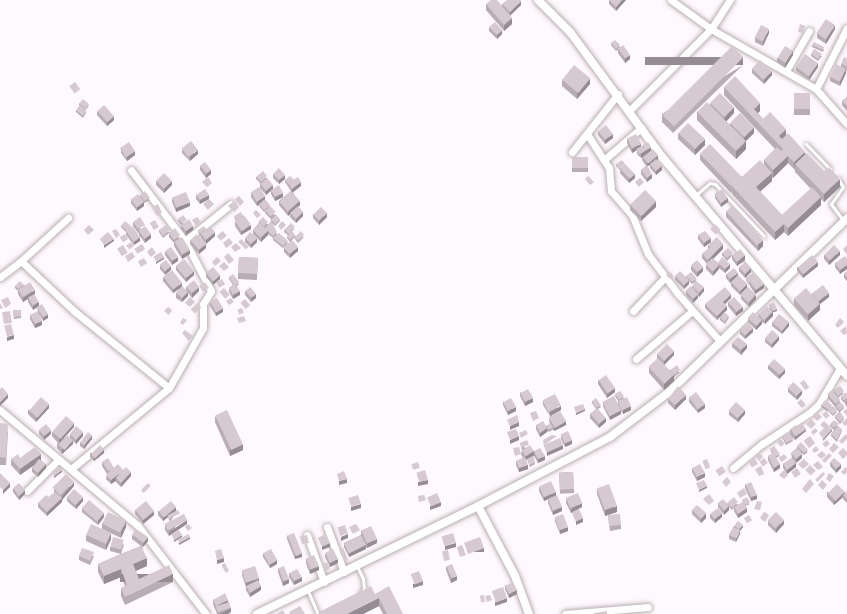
<!DOCTYPE html>
<style>
body{margin:0}
#map{position:relative;width:847px;height:614px;overflow:hidden;background:#fef9fc;font-family:Signika,sans-serif}
div>[style]{position:absolute}
.roads{filter:drop-shadow(0 0 2px #b9adb3) drop-shadow(0 0 2px #b9adb3)}
.service>*{height:3px;margin:-1.5px;padding:0 1.5px;transform-origin:1.5px;border-radius:1.5px;background:#fff}
.minor>*{height:7px;margin:-3.5px;padding:0 3.5px;transform-origin:3.5px;border-radius:3.5px;background:#fff}
.tertiary>*{height:8px;margin:-4px;padding:0 4px;transform-origin:4px;border-radius:4px;background:#fff}
.wall>*{inset:0;background:#b8adb3;transform-origin:0 0}
.shaded-wall>*{inset:0;background:#968d92;transform-origin:0 0}
.building>*{inset:0;background:#d6c9d0;transform-origin:0 0}
span{translate:-50% -50%;white-space:nowrap;text-align:center;line-height:1.15;-webkit-text-stroke:6px #fff;paint-order:stroke}
</style>
<div id="map">
<div class="roads">
<div class="service">
<i style="left:806px;top:144px;width:35px;rotate:46deg"></i>
<i style="left:838px;top:178px;width:10px;rotate:61deg"></i>
<i style="left:843px;top:187px;width:21px;rotate:125deg"></i>
<i style="left:831px;top:204px;width:20px;rotate:53deg"></i>
<i style="left:696px;top:195px;width:18px;rotate:-41deg"></i>
<i style="left:710px;top:183px;width:5px;rotate:11deg"></i>
<i style="left:715px;top:184px;width:71px;rotate:46.7deg"></i>
<i style="left:357px;top:566px;width:14px;rotate:65deg"></i>
<i style="left:363px;top:579px;width:10px;rotate:84deg"></i>
<i style="left:364px;top:589px;width:6px;rotate:135deg"></i>
<i style="left:308px;top:591px;width:25px;rotate:67deg"></i>
</div>
<div class="minor">
<i style="left:671px;top:0;width:49px;rotate:35.9deg"></i>
<i style="left:711px;top:29px;width:121px;rotate:29.7deg"></i>
<i style="left:816px;top:89px;width:47px;rotate:48.5deg"></i>
<i style="left:786px;top:71px;width:46px;rotate:-60.1deg"></i>
<i style="left:816px;top:89px;width:68px;rotate:-63.1deg"></i>
<i style="left:629px;top:111px;width:116px;rotate:-45deg"></i>
<i style="left:711px;top:29px;width:35px;rotate:-57deg"></i>
<i style="left:587px;top:134px;width:40px;rotate:57.1deg"></i>
<i style="left:609px;top:168px;width:23px;rotate:85deg"></i>
<i style="left:611px;top:191px;width:32px;rotate:49deg"></i>
<i style="left:632px;top:215px;width:42px;rotate:67.7deg"></i>
<i style="left:648px;top:254px;width:50px;rotate:53.1deg"></i>
<i style="left:678px;top:294px;width:63px;rotate:48.2deg"></i>
<i style="left:572px;top:152px;width:74px;rotate:-51.6deg"></i>
<i style="left:605px;top:159px;width:48px;rotate:-40.7deg"></i>
<i style="left:185px;top:241px;width:59px;rotate:-38.8deg"></i>
<i style="left:21px;top:261px;width:64px;rotate:-42.5deg"></i>
<i style="left:0;top:277px;width:26px;rotate:-37deg"></i>
<i style="left:21px;top:261px;width:73px;rotate:43.3deg"></i>
<i style="left:74px;top:311px;width:122px;rotate:39deg"></i>
<i style="left:633px;top:311px;width:47px;rotate:-46.7deg"></i>
<i style="left:636px;top:359px;width:74px;rotate:-40.6deg"></i>
<i style="left:0;top:410px;width:180px;rotate:40deg"></i>
<i style="left:138px;top:526px;width:111px;rotate:52.3deg"></i>
<i style="left:733px;top:468px;width:38px;rotate:-40deg"></i>
<i style="left:762px;top:444px;width:56px;rotate:-33.4deg"></i>
<i style="left:809px;top:413px;width:13px;rotate:-42deg"></i>
<i style="left:819px;top:404px;width:42px;rotate:-59.7deg"></i>
<i style="left:71px;top:469px;width:127px;rotate:-39.6deg"></i>
<i style="left:169px;top:388px;width:69px;rotate:-60.5deg"></i>
<i style="left:203px;top:328px;width:24px;rotate:-90deg"></i>
<i style="left:203px;top:304px;width:15px;rotate:-58deg"></i>
<i style="left:211px;top:291px;width:56px;rotate:-117.5deg"></i>
<i style="left:185px;top:241px;width:89px;rotate:-127.3deg"></i>
<i style="left:27px;top:491px;width:44px;rotate:-45deg"></i>
<i style="left:327px;top:527px;width:48px;rotate:69.3deg"></i>
<i style="left:307px;top:535px;width:50px;rotate:70.1deg"></i>
<i style="left:565px;top:614px;width:83px;rotate:-4.8deg"></i>
</div>
<div class="tertiary">
<i style="left:538px;top:0;width:45px;rotate:45deg"></i>
<i style="left:570px;top:32px;width:157px;rotate:53.6deg"></i>
<i style="left:663px;top:158px;width:285px;rotate:49.8deg"></i>
<i style="left:478px;top:506px;width:79px;rotate:62.1deg"></i>
<i style="left:515px;top:576px;width:40px;rotate:69.8deg"></i>
<i style="left:257px;top:614px;width:246px;rotate:-26deg"></i>
<i style="left:478px;top:506px;width:149px;rotate:-27.6deg"></i>
<i style="left:610px;top:437px;width:74px;rotate:-37.3deg"></i>
<i style="left:669px;top:392px;width:249px;rotate:-44.3deg"></i>
</div>
</div>
<div class="wall">
<i style="clip-path:polygon(609px 0,626px 0,616px 11px,609px 4px)"></i>
<i style="clip-path:polygon(486px 4px,502px 6px,502px 4px,521px 5px,510px 15px,512px 24px,504px 31px,486px 10px)"></i>
<i style="clip-path:polygon(489px 27px,502px 34px,497px 39px,489px 31px)"></i>
<i style="clip-path:polygon(835px 29px,826px 44px,817px 38px,817px 34px)"></i>
<i style="clip-path:polygon(769px 33px,763px 46px,755px 42px,755px 38px)"></i>
<i style="clip-path:polygon(611px 43px,620px 47px,630px 59px,625px 63px,618px 53px,618px 50px,616px 51px,611px 45px)"></i>
<i style="clip-path:polygon(812px 45px,824px 49px,823px 52px,812px 47px)"></i>
<i style="clip-path:polygon(811px 54px,822px 56px,818px 61px,811px 56px)"></i>
<i style="clip-path:polygon(793px 55px,785px 68px,777px 62px,777px 58px)"></i>
<i style="clip-path:polygon(847px 58px,847px 71px,846px 70px,846px 73px,840px 86px,830px 81px,830px 77px,841px 67px,841px 64px)"></i>
<i style="clip-path:polygon(743px 65px,673px 133px,662px 122px,662px 114px)"></i>
<i style="clip-path:polygon(796px 67px,818px 67px,809px 80px,796px 71px)"></i>
<i style="clip-path:polygon(752px 69px,772px 75px,764px 84px,752px 73px)"></i>
<i style="clip-path:polygon(562px 80px,590px 84px,577px 99px,562px 86px)"></i>
<i style="clip-path:polygon(evenodd,724px 87px,760px 111px,758px 113px,763px 119px,786px 135px,840px 187px,824px 202px,821px 199px,821px 205px,788px 236px,784px 232px,775px 240px,732px 194px,732px 192px,731px 193px,700px 160px,700px 154px,742px 177px,764px 164px,764px 160px,775px 149px,724px 95px,724px 87px,788px 163px,795px 170px,795px 172px,811px 189px,782px 215px,760px 192px,772px 181px,772px 177px,773px 178px,788px 163px)"></i>
<i style="left:794px;top:93px;width:16px;height:22px"></i>
<i style="clip-path:polygon(847px 97px,847px 111px,842px 105px,842px 101px)"></i>
<i style="clip-path:polygon(79px 103px,89px 106px,85px 110px,86px 113px,83px 118px,76px 112px,76px 110px,84px 109px,79px 105px)"></i>
<i style="clip-path:polygon(710px 103px,734px 113px,726px 121px,730px 125px,730px 123px,754px 133px,746px 141px,746px 149px,736px 159px,697px 120px,697px 112px,710px 105px)"></i>
<i style="clip-path:polygon(97px 111px,114px 120px,107px 126px,97px 115px)"></i>
<i style="clip-path:polygon(598px 131px,613px 138px,605px 144px,598px 135px)"></i>
<i style="clip-path:polygon(678px 133px,705px 145px,695px 155px,678px 139px)"></i>
<i style="clip-path:polygon(627px 139px,641px 147px,651px 150px,658px 159px,657px 160px,662px 170px,656px 175px,650px 168px,650px 165px,647px 166px,652px 178px,647px 182px,641px 174px,641px 170px,646px 166px,642px 160px,642px 157px,641px 158px,637px 154px,637px 150px,632px 153px,627px 143px)"></i>
<i style="clip-path:polygon(121px 149px,135px 155px,127px 161px,121px 153px)"></i>
<i style="clip-path:polygon(182px 149px,198px 154px,190px 161px,182px 153px)"></i>
<i style="left:572px;top:157px;width:16px;height:15px"></i>
<i style="clip-path:polygon(616px 164px,635px 178px,629px 183px,620px 173px,620px 170px,616px 166px)"></i>
<i style="clip-path:polygon(200px 166px,211px 174px,206px 178px,200px 170px)"></i>
<i style="clip-path:polygon(273px 174px,285px 179px,279px 184px,273px 178px)"></i>
<i style="clip-path:polygon(256px 177px,267px 178px,273px 189px,283px 197px,275px 201px,271px 194px,271px 190px,266px 195px,260px 188px,260px 183px,256px 179px)"></i>
<i style="clip-path:polygon(285px 180px,294px 180px,301px 186px,293px 192px,300px 205px,298px 207px,303px 216px,296px 223px,290px 217px,290px 214px,288px 216px,279px 205px,279px 201px,291px 191px,285px 182px)"></i>
<i style="clip-path:polygon(156px 181px,172px 185px,164px 193px,156px 185px)"></i>
<i style="clip-path:polygon(251px 193px,265px 200px,270px 207px,264px 212px,259px 206px,259px 205px,257px 206px,251px 197px)"></i>
<i style="clip-path:polygon(715px 194px,728px 202px,721px 207px,715px 198px)"></i>
<i style="clip-path:polygon(140px 195px,150px 200px,144px 203px,144px 206px,137px 211px,131px 203px,131px 199px,140px 197px)"></i>
<i style="clip-path:polygon(196px 195px,209px 199px,200px 204px,196px 199px)"></i>
<i style="clip-path:polygon(172px 198px,190px 206px,176px 212px,172px 202px)"></i>
<i style="clip-path:polygon(630px 204px,656px 207px,641px 221px,630px 210px)"></i>
<i style="clip-path:polygon(265px 211px,276px 215px,280px 221px,275px 226px,271px 222px,271px 219px,265px 213px)"></i>
<i style="clip-path:polygon(726px 211px,763px 246px,758px 251px,726px 217px)"></i>
<i style="clip-path:polygon(313px 214px,327px 217px,319px 225px,313px 218px)"></i>
<i style="clip-path:polygon(234px 216px,243px 216px,251px 229px,241px 235px,235px 226px,235px 222px,236px 221px)"></i>
<i style="clip-path:polygon(178px 219px,193px 230px,186px 235px,181px 229px,181px 225px,178px 221px)"></i>
<i style="clip-path:polygon(259px 221px,268px 224px,277px 234px,288px 243px,283px 248px,273px 240px,273px 238px,268px 234px,268px 235px,261px 242px,253px 234px,253px 230px,259px 223px)"></i>
<i style="clip-path:polygon(133px 222px,151px 238px,145px 243px,139px 235px,139px 233px,138px 233px,133px 226px)"></i>
<i style="clip-path:polygon(121px 225px,140px 241px,134px 245px,126px 235px,126px 232px,121px 227px)"></i>
<i style="clip-path:polygon(206px 229px,215px 236px,206px 244px,201px 238px,201px 235px,200px 236px,198px 233px,198px 231px)"></i>
<i style="clip-path:polygon(295px 229px,292px 231px,295px 236px,304px 237px,298px 243px,295px 239px,295px 237px,290px 242px,287px 238px,288px 235px,284px 232px,284px 230px)"></i>
<i style="clip-path:polygon(159px 230px,170px 232px,180px 238px,190px 254px,182px 259px,174px 246px,174px 243px,169px 237px,169px 233px,163px 238px,159px 232px)"></i>
<i style="clip-path:polygon(698px 235px,711px 242px,704px 247px,698px 239px)"></i>
<i style="clip-path:polygon(245px 238px,257px 242px,251px 248px,245px 242px)"></i>
<i style="clip-path:polygon(190px 240px,206px 248px,199px 254px,190px 244px)"></i>
<i style="clip-path:polygon(708px 245px,723px 249px,713px 259px,718px 263px,730px 268px,725px 273px,719px 268px,713px 276px,706px 269px,706px 265px,707px 264px,702px 258px,702px 254px,708px 249px)"></i>
<i style="clip-path:polygon(284px 248px,298px 251px,290px 258px,284px 252px)"></i>
<i style="clip-path:polygon(165px 251px,178px 261px,172px 265px,165px 255px)"></i>
<i style="clip-path:polygon(722px 253px,733px 255px,745px 260px,737px 266px,732px 259px,732px 256px,727px 261px,722px 255px)"></i>
<i style="clip-path:polygon(824px 255px,840px 255px,829px 265px,824px 259px)"></i>
<i style="left:239px;top:257px;width:19px;height:22px;rotate:3deg"></i>
<i style="clip-path:polygon(847px 259px,847px 269px,840px 274px,835px 267px,835px 263px)"></i>
<i style="clip-path:polygon(166px 260px,165px 275px,160px 269px,160px 265px)"></i>
<i style="clip-path:polygon(176px 266px,194px 275px,186px 282px,176px 270px)"></i>
<i style="clip-path:polygon(691px 266px,703px 271px,697px 277px,691px 270px)"></i>
<i style="clip-path:polygon(818px 266px,803px 278px,797px 271px,797px 267px)"></i>
<i style="clip-path:polygon(739px 267px,751px 272px,745px 278px,739px 271px)"></i>
<i style="clip-path:polygon(847px 271px,847px 281px,844px 278px,844px 274px)"></i>
<i style="clip-path:polygon(206px 273px,220px 279px,213px 285px,206px 277px)"></i>
<i style="clip-path:polygon(726px 274px,738px 276px,747px 284px,740px 295px,731px 286px,731px 282px,730px 283px,726px 278px)"></i>
<i style="clip-path:polygon(675px 276px,686px 277px,686px 276px,697px 281px,692px 284px,689px 281px,689px 284px,684px 289px,675px 280px)"></i>
<i style="clip-path:polygon(163px 277px,182px 287px,186px 290px,186px 287px,199px 291px,192px 298px,188px 293px,188px 296px,182px 302px,176px 298px,176px 293px,181px 287px,173px 293px,163px 281px)"></i>
<i style="clip-path:polygon(229px 277px,239px 284px,237px 286px,240px 295px,233px 299px,229px 292px,229px 288px,233px 285px,229px 279px)"></i>
<i style="clip-path:polygon(746px 278px,764px 288px,755px 294px,756px 299px,749px 307px,741px 299px,741px 295px,755px 294px,750px 286px,750px 284px,749px 285px,746px 280px)"></i>
<i style="clip-path:polygon(24px 285px,35px 294px,34px 295px,39px 306px,33px 310px,28px 302px,28px 299px,23px 302px,18px 294px,18px 291px,15px 288px,15px 286px)"></i>
<i style="clip-path:polygon(692px 286px,704px 291px,699px 297px,698px 295px,698px 298px,693px 303px,686px 295px,686px 291px,692px 288px)"></i>
<i style="clip-path:polygon(245px 291px,256px 298px,251px 302px,245px 295px)"></i>
<i style="clip-path:polygon(812px 293px,829px 297px,820px 304px,820px 310px,808px 321px,794px 305px,794px 299px,812px 296px)"></i>
<i style="clip-path:polygon(731px 298px,725px 304px,727px 310px,724px 312px,729px 318px,725px 324px,720px 320px,720px 318px,722px 314px,717px 320px,705px 308px,705px 304px)"></i>
<i style="clip-path:polygon(210px 302px,223px 312px,216px 316px,210px 306px)"></i>
<i style="clip-path:polygon(728px 302px,743px 311px,736px 316px,728px 306px)"></i>
<i style="clip-path:polygon(769px 304px,777px 311px,773px 312px,773px 316px,765px 324px,762px 322px,762px 324px,756px 330px,748px 322px,748px 318px,758px 317px,758px 314px,770px 309px)"></i>
<i style="clip-path:polygon(37px 307px,48px 318px,43px 321px,40px 315px,42px 325px,35px 328px,30px 319px,30px 315px,38px 312px)"></i>
<i style="clip-path:polygon(13px 310px,21px 310px,21px 318px,14px 319px)"></i>
<i style="clip-path:polygon(772px 322px,789px 326px,782px 334px,772px 326px)"></i>
<i style="clip-path:polygon(740px 330px,753px 332px,745px 339px,740px 334px)"></i>
<i style="clip-path:polygon(765px 338px,779px 340px,772px 348px,765px 342px)"></i>
<i style="clip-path:polygon(732px 343px,747px 348px,741px 355px,732px 347px)"></i>
<i style="clip-path:polygon(657px 354px,674px 355px,664px 365px,670px 371px,670px 370px,680px 372px,674px 377px,674px 381px,664px 390px,649px 373px,649px 367px,657px 359px)"></i>
<i style="clip-path:polygon(768px 365px,785px 373px,779px 379px,768px 369px)"></i>
<i style="clip-path:polygon(598px 380px,615px 392px,607px 398px,598px 384px)"></i>
<i style="clip-path:polygon(788px 388px,802px 394px,797px 400px,788px 392px)"></i>
<i style="clip-path:polygon(834px 390px,844px 393px,838px 398px,840px 402px,844px 408px,840px 412px,844px 419px,840px 424px,835px 418px,835px 416px,839px 412px,828px 398px,828px 394px,834px 392px)"></i>
<i style="clip-path:polygon(520px 392px,533px 402px,525px 406px,520px 396px)"></i>
<i style="clip-path:polygon(615px 394px,624px 398px,631px 410px,623px 414px,618px 405px,618px 401px,615px 396px)"></i>
<i style="clip-path:polygon(847px 394px,847px 407px,845px 404px,845px 402px,844px 403px,841px 399px,841px 397px)"></i>
<i style="clip-path:polygon(689px 398px,705px 408px,698px 413px,689px 402px)"></i>
<i style="clip-path:polygon(668px 399px,686px 399px,675px 410px,668px 403px)"></i>
<i style="clip-path:polygon(503px 401px,516px 411px,508px 415px,503px 405px)"></i>
<i style="clip-path:polygon(543px 401px,561px 410px,551px 416px,566px 425px,554px 431px,553px 429px,553px 430px,548px 432px,547px 431px,547px 432px,540px 437px,536px 429px,536px 425px,546px 426px,550px 424px,549px 421px,550px 416px,543px 405px)"></i>
<i style="clip-path:polygon(592px 401px,601px 407px,598px 409px,606px 422px,599px 428px,590px 418px,590px 414px,596px 409px,592px 403px)"></i>
<i style="clip-path:polygon(603px 402px,621px 414px,610px 420px,603px 406px)"></i>
<i style="clip-path:polygon(821px 405px,832px 407px,829px 410px,837px 412px,833px 416px,829px 412px,829px 410px,828px 412px,821px 407px)"></i>
<i style="clip-path:polygon(49px 408px,36px 422px,28px 414px,28px 410px)"></i>
<i style="clip-path:polygon(729px 411px,745px 414px,738px 422px,729px 415px)"></i>
<i style="clip-path:polygon(215px 416px,243px 450px,230px 456px,215px 422px)"></i>
<i style="clip-path:polygon(0 423px,8px 432px,6px 465px,0 465px)"></i>
<i style="clip-path:polygon(830px 424px,838px 426px,842px 431px,837px 442px,831px 436px,831px 434px,834px 430px,830px 426px)"></i>
<i style="clip-path:polygon(74px 427px,64px 438px,70px 437px,70px 434px,83px 436px,76px 444px,73px 441px,73px 444px,62px 454px,57px 448px,57px 444px,58px 443px,52px 436px,52px 432px)"></i>
<i style="clip-path:polygon(790px 429px,806px 431px,795px 440px,792px 437px,793px 441px,786px 445px,783px 439px,783px 437px,790px 433px)"></i>
<i style="clip-path:polygon(39px 430px,51px 434px,44px 440px,39px 434px)"></i>
<i style="clip-path:polygon(561px 435px,572px 444px,565px 447px,561px 439px)"></i>
<i style="clip-path:polygon(92px 439px,84px 449px,80px 446px,80px 442px)"></i>
<i style="clip-path:polygon(520px 443px,534px 456px,533px 456px,535px 464px,530px 467px,527px 459px,526px 460px,528px 469px,519px 472px,516px 465px,516px 461px,523px 458px,521px 454px,522px 450px)"></i>
<i style="clip-path:polygon(797px 446px,808px 452px,804px 455px,800px 452px,802px 458px,796px 463px,796px 467px,787px 474px,783px 468px,783px 464px,792px 458px,791px 453px,797px 448px)"></i>
<i style="clip-path:polygon(770px 449px,780px 456px,776px 458px,780px 468px,774px 472px,768px 460px,768px 456px,772px 454px)"></i>
<i style="clip-path:polygon(534px 451px,545px 460px,538px 463px,534px 456px)"></i>
<i style="clip-path:polygon(90px 453px,104px 453px,94px 461px,90px 457px)"></i>
<i style="clip-path:polygon(20px 458px,41px 460px,46px 468px,38px 477px,32px 472px,32px 468px,33px 466px,20px 475px,11px 465px,11px 459px)"></i>
<i style="clip-path:polygon(102px 462px,114px 468px,123px 470px,131px 476px,121px 487px,116px 482px,116px 481px,111px 484px,106px 479px,107px 474px,102px 466px)"></i>
<i style="clip-path:polygon(830px 462px,841px 468px,836px 473px,830px 466px)"></i>
<i style="clip-path:polygon(692px 468px,705px 477px,697px 481px,692px 472px)"></i>
<i style="left:573px;top:472px;width:21px;height:14px;rotate:87deg"></i>
<i style="clip-path:polygon(745px 484px,757px 499px,751px 501px,745px 488px)"></i>
<i style="clip-path:polygon(74px 486px,62px 500px,62px 502px,47px 516px,38px 507px,38px 503px,49px 497px,54px 493px,54px 489px)"></i>
<i style="clip-path:polygon(539px 487px,556px 496px,562px 511px,553px 515px,548px 503px,548px 499px,544px 501px,539px 491px)"></i>
<i style="clip-path:polygon(13px 488px,25px 494px,19px 500px,13px 492px)"></i>
<i style="clip-path:polygon(597px 488px,617px 512px,605px 516px,597px 494px)"></i>
<i style="clip-path:polygon(847px 491px,847px 503px,843px 499px,843px 497px,834px 505px,827px 497px,827px 492px,845px 493px)"></i>
<i style="clip-path:polygon(67px 497px,83px 501px,76px 509px,67px 501px)"></i>
<i style="clip-path:polygon(566px 499px,582px 507px,571px 513px,566px 503px)"></i>
<i style="clip-path:polygon(742px 500px,750px 504px,745px 506px,747px 512px,738px 518px,734px 511px,734px 508px,732px 510px,729px 507px,729px 510px,724px 515px,718px 507px,718px 503px,738px 504px,736px 507px,743px 502px)"></i>
<i style="clip-path:polygon(82px 508px,104px 517px,98px 525px,82px 512px)"></i>
<i style="clip-path:polygon(135px 510px,154px 515px,143px 524px,135px 514px)"></i>
<i style="clip-path:polygon(178px 510px,170px 522px,168px 517px,163px 521px,158px 515px,158px 511px,176px 511px,169px 516px)"></i>
<i style="clip-path:polygon(692px 510px,706px 518px,701px 523px,692px 514px)"></i>
<i style="clip-path:polygon(184px 514px,169px 536px,165px 530px,165px 526px)"></i>
<i style="clip-path:polygon(710px 514px,722px 517px,715px 523px,710px 518px)"></i>
<i style="clip-path:polygon(608px 516px,621px 525px,621px 529px,610px 531px)"></i>
<i style="clip-path:polygon(555px 517px,568px 531px,560px 534px,555px 521px)"></i>
<i style="clip-path:polygon(768px 521px,784px 524px,776px 533px,768px 525px)"></i>
<i style="clip-path:polygon(102px 523px,126px 527px,121px 538px,102px 529px)"></i>
<i style="clip-path:polygon(734px 526px,743px 527px,740px 531px,740px 534px,736px 542px,729px 539px,729px 535px)"></i>
<i style="clip-path:polygon(361px 530px,377px 543px,367px 548px,366px 547px,366px 549px,349px 557px,344px 547px,344px 543px,361px 535px)"></i>
<i style="clip-path:polygon(86px 535px,111px 539px,106px 550px,86px 541px)"></i>
<i style="clip-path:polygon(132px 535px,148px 541px,143px 547px,142px 546px,147px 566px,136px 571px,139px 579px,173px 582px,125px 605px,121px 596px,121px 588px,125px 586px,121px 577px,104px 584px,98px 572px,98px 564px,121px 554px,110px 551px,110px 547px,124px 544px,121px 554px,141px 546px,132px 539px)"></i>
<i style="clip-path:polygon(287px 535px,302px 557px,295px 559px,287px 539px)"></i>
<i style="clip-path:polygon(263px 553px,277px 564px,270px 568px,263px 557px)"></i>
<i style="clip-path:polygon(325px 553px,338px 563px,330px 567px,325px 557px)"></i>
<i style="clip-path:polygon(79px 556px,94px 556px,90px 565px,79px 560px)"></i>
<i style="clip-path:polygon(306px 559px,319px 570px,310px 574px,306px 563px)"></i>
<i style="clip-path:polygon(446px 566px,457px 580px,451px 583px,446px 570px)"></i>
<i style="clip-path:polygon(278px 568px,289px 583px,283px 586px,278px 572px)"></i>
<i style="clip-path:polygon(242px 571px,259px 582px,261px 590px,250px 597px,246px 590px,246px 587px,242px 575px)"></i>
<i style="clip-path:polygon(289px 573px,302px 581px,294px 585px,289px 577px)"></i>
<i style="clip-path:polygon(505px 585px,517px 594px,509px 598px,505px 589px)"></i>
<i style="clip-path:polygon(375px 594px,403px 614px,383px 614px,379px 606px,363px 614px,319px 614px,319px 612px)"></i>
<i style="clip-path:polygon(213px 600px,228px 603px,231px 612px,228px 614px,217px 614px,213px 604px)"></i>
</div>
<div class="shaded-wall">
<i style="clip-path:polygon(622px 0,626px 0,616px 11px,616px 7px)"></i>
<i style="clip-path:polygon(521px 1px,521px 5px,510px 16px,510px 12px)"></i>
<i style="clip-path:polygon(512px 18px,512px 24px,504px 31px,504px 25px)"></i>
<i style="clip-path:polygon(835px 25px,835px 29px,826px 44px,826px 40px)"></i>
<i style="clip-path:polygon(769px 29px,769px 33px,763px 46px,763px 42px)"></i>
<i style="clip-path:polygon(502px 30px,502px 34px,497px 39px,497px 35px)"></i>
<i style="clip-path:polygon(793px 51px,793px 55px,785px 68px,785px 64px)"></i>
<i style="clip-path:polygon(630px 55px,630px 59px,625px 63px,625px 59px)"></i>
<i style="left:743px;top:57px;width:8px;height:98px;rotate:90deg"></i>
<i style="clip-path:polygon(818px 63px,818px 67px,809px 80px,809px 76px)"></i>
<i style="clip-path:polygon(846px 69px,846px 73px,840px 86px,840px 82px)"></i>
<i style="clip-path:polygon(772px 71px,772px 75px,764px 84px,764px 80px)"></i>
<i style="clip-path:polygon(590px 78px,590px 84px,577px 99px,577px 93px)"></i>
<i style="clip-path:polygon(760px 103px,760px 111px,754px 117px,754px 109px)"></i>
<i style="clip-path:polygon(734px 107px,734px 113px,724px 124px,724px 118px)"></i>
<i style="clip-path:polygon(114px 116px,114px 120px,107px 126px,107px 122px)"></i>
<i style="clip-path:polygon(754px 127px,754px 133px,746px 141px,746px 149px,736px 159px,736px 151px,744px 144px,744px 138px)"></i>
<i style="clip-path:polygon(786px 129px,786px 137px,779px 144px,779px 136px)"></i>
<i style="clip-path:polygon(613px 134px,613px 138px,605px 144px,605px 140px)"></i>
<i style="clip-path:polygon(705px 139px,705px 145px,695px 155px,695px 149px)"></i>
<i style="clip-path:polygon(641px 144px,641px 148px,632px 153px,632px 149px)"></i>
<i style="clip-path:polygon(651px 147px,651px 151px,641px 158px,641px 154px)"></i>
<i style="clip-path:polygon(198px 150px,198px 154px,190px 161px,190px 157px)"></i>
<i style="clip-path:polygon(135px 151px,135px 155px,127px 161px,127px 157px)"></i>
<i style="clip-path:polygon(805px 152px,805px 160px,795px 164px,794px 170px,794px 162px)"></i>
<i style="clip-path:polygon(658px 155px,658px 159px,647px 167px,647px 163px)"></i>
<i style="clip-path:polygon(788px 156px,788px 163px,773px 178px,773px 170px)"></i>
<i style="clip-path:polygon(662px 166px,662px 170px,656px 175px,656px 171px)"></i>
<i style="clip-path:polygon(211px 170px,211px 174px,206px 178px,206px 174px)"></i>
<i style="clip-path:polygon(772px 173px,772px 181px,756px 195px,756px 187px)"></i>
<i style="clip-path:polygon(635px 174px,635px 178px,629px 183px,629px 179px)"></i>
<i style="clip-path:polygon(652px 174px,652px 178px,647px 182px,647px 178px)"></i>
<i style="clip-path:polygon(285px 175px,285px 179px,279px 184px,279px 180px)"></i>
<i style="clip-path:polygon(840px 179px,840px 187px,824px 202px,824px 194px)"></i>
<i style="clip-path:polygon(172px 181px,172px 185px,164px 193px,164px 189px)"></i>
<i style="clip-path:polygon(301px 182px,301px 186px,292px 193px,292px 189px)"></i>
<i style="clip-path:polygon(273px 185px,273px 189px,266px 195px,266px 191px)"></i>
<i style="clip-path:polygon(283px 193px,283px 197px,275px 201px,275px 197px)"></i>
<i style="clip-path:polygon(209px 195px,209px 199px,200px 204px,200px 200px)"></i>
<i style="clip-path:polygon(265px 196px,265px 200px,257px 206px,257px 202px)"></i>
<i style="clip-path:polygon(821px 197px,821px 205px,788px 236px,788px 228px)"></i>
<i style="clip-path:polygon(728px 198px,728px 202px,721px 207px,721px 203px)"></i>
<i style="clip-path:polygon(300px 201px,300px 205px,288px 216px,288px 212px)"></i>
<i style="clip-path:polygon(656px 201px,656px 207px,641px 221px,641px 215px)"></i>
<i style="clip-path:polygon(144px 202px,144px 206px,137px 211px,137px 207px)"></i>
<i style="clip-path:polygon(190px 202px,190px 206px,176px 212px,176px 208px)"></i>
<i style="clip-path:polygon(303px 212px,303px 216px,296px 223px,296px 219px)"></i>
<i style="clip-path:polygon(327px 213px,327px 217px,319px 225px,319px 221px)"></i>
<i style="clip-path:polygon(784px 224px,784px 232px,775px 240px,775px 232px)"></i>
<i style="clip-path:polygon(251px 225px,251px 229px,241px 235px,241px 231px)"></i>
<i style="clip-path:polygon(193px 226px,193px 230px,186px 235px,186px 231px)"></i>
<i style="clip-path:polygon(268px 231px,268px 235px,261px 242px,261px 238px)"></i>
<i style="clip-path:polygon(215px 232px,215px 236px,206px 244px,206px 240px)"></i>
<i style="clip-path:polygon(151px 234px,151px 238px,145px 243px,145px 239px)"></i>
<i style="clip-path:polygon(140px 237px,140px 241px,134px 245px,134px 241px)"></i>
<i style="clip-path:polygon(257px 238px,257px 242px,251px 248px,251px 244px)"></i>
<i style="clip-path:polygon(711px 238px,711px 242px,704px 247px,704px 243px)"></i>
<i style="clip-path:polygon(114px 239px,114px 241px,104px 248px,104px 245px)"></i>
<i style="clip-path:polygon(763px 240px,763px 246px,758px 251px,758px 245px)"></i>
<i style="clip-path:polygon(206px 244px,206px 248px,199px 254px,199px 250px)"></i>
<i style="clip-path:polygon(723px 244px,723px 249px,708px 264px,708px 260px)"></i>
<i style="clip-path:polygon(298px 247px,298px 251px,290px 258px,290px 254px)"></i>
<i style="clip-path:polygon(190px 250px,190px 254px,182px 259px,182px 255px)"></i>
<i style="clip-path:polygon(840px 251px,840px 255px,829px 265px,829px 261px)"></i>
<i style="clip-path:polygon(745px 255px,745px 260px,737px 266px,737px 262px)"></i>
<i style="clip-path:polygon(164px 257px,164px 259px,156px 264px,156px 262px)"></i>
<i style="clip-path:polygon(178px 257px,178px 261px,172px 265px,172px 261px)"></i>
<i style="clip-path:polygon(818px 262px,818px 266px,803px 278px,803px 274px)"></i>
<i style="clip-path:polygon(730px 264px,730px 268px,725px 273px,725px 269px)"></i>
<i style="clip-path:polygon(719px 265px,719px 269px,713px 276px,713px 272px)"></i>
<i style="clip-path:polygon(847px 265px,847px 269px,840px 274px,840px 270px)"></i>
<i style="clip-path:polygon(171px 266px,171px 270px,165px 275px,165px 271px)"></i>
<i style="clip-path:polygon(703px 267px,703px 271px,697px 277px,697px 273px)"></i>
<i style="clip-path:polygon(751px 268px,751px 272px,745px 278px,745px 274px)"></i>
<i style="clip-path:polygon(194px 271px,194px 275px,186px 282px,186px 278px)"></i>
<i style="clip-path:polygon(738px 273px,738px 277px,730px 283px,730px 279px)"></i>
<i style="clip-path:polygon(220px 275px,220px 279px,213px 285px,213px 281px)"></i>
<i style="clip-path:polygon(689px 280px,689px 284px,684px 289px,684px 285px)"></i>
<i style="clip-path:polygon(182px 283px,182px 287px,173px 293px,173px 289px)"></i>
<i style="clip-path:polygon(747px 284px,747px 288px,740px 295px,740px 291px)"></i>
<i style="clip-path:polygon(764px 284px,764px 288px,755px 294px,755px 290px)"></i>
<i style="clip-path:polygon(199px 287px,199px 291px,192px 298px,192px 293px)"></i>
<i style="clip-path:polygon(704px 287px,704px 291px,699px 297px,699px 293px)"></i>
<i style="clip-path:polygon(35px 290px,35px 294px,23px 302px,23px 298px)"></i>
<i style="clip-path:polygon(240px 291px,240px 295px,233px 299px,233px 295px)"></i>
<i style="clip-path:polygon(188px 292px,188px 296px,182px 302px,182px 298px)"></i>
<i style="clip-path:polygon(829px 293px,829px 297px,820px 304px,820px 310px,808px 321px,808px 315px,819px 305px,819px 301px)"></i>
<i style="clip-path:polygon(256px 294px,256px 298px,251px 302px,251px 298px)"></i>
<i style="clip-path:polygon(698px 294px,698px 298px,693px 303px,693px 299px)"></i>
<i style="clip-path:polygon(731px 294px,731px 298px,723px 306px,723px 302px)"></i>
<i style="clip-path:polygon(756px 295px,756px 299px,749px 307px,749px 303px)"></i>
<i style="clip-path:polygon(39px 302px,39px 306px,33px 310px,33px 306px)"></i>
<i style="clip-path:polygon(727px 306px,727px 310px,717px 320px,717px 316px)"></i>
<i style="clip-path:polygon(743px 307px,743px 311px,736px 316px,736px 312px)"></i>
<i style="clip-path:polygon(223px 308px,223px 312px,216px 316px,216px 312px)"></i>
<i style="clip-path:polygon(777px 309px,777px 311px,773px 312px,773px 316px,765px 324px,765px 320px,772px 311px)"></i>
<i style="clip-path:polygon(48px 314px,48px 318px,43px 321px,43px 317px)"></i>
<i style="clip-path:polygon(762px 320px,762px 324px,756px 330px,756px 326px)"></i>
<i style="clip-path:polygon(42px 321px,42px 325px,35px 328px,35px 324px)"></i>
<i style="clip-path:polygon(789px 322px,789px 326px,782px 334px,782px 330px)"></i>
<i style="clip-path:polygon(753px 328px,753px 332px,745px 339px,745px 335px)"></i>
<i style="clip-path:polygon(14px 335px,14px 339px,7px 341px,7px 337px)"></i>
<i style="clip-path:polygon(779px 336px,779px 340px,772px 348px,772px 344px)"></i>
<i style="clip-path:polygon(747px 344px,747px 348px,741px 355px,741px 350px)"></i>
<i style="clip-path:polygon(674px 351px,674px 355px,664px 365px,664px 361px)"></i>
<i style="clip-path:polygon(785px 369px,785px 373px,779px 379px,779px 375px)"></i>
<i style="clip-path:polygon(674px 375px,674px 381px,664px 390px,664px 384px)"></i>
<i style="clip-path:polygon(615px 388px,615px 392px,607px 398px,607px 394px)"></i>
<i style="clip-path:polygon(802px 390px,802px 394px,797px 400px,797px 396px)"></i>
<i style="clip-path:polygon(8px 394px,8px 398px,0 406px,0 402px)"></i>
<i style="clip-path:polygon(686px 395px,686px 399px,675px 410px,675px 405px)"></i>
<i style="clip-path:polygon(533px 398px,533px 402px,525px 406px,525px 402px)"></i>
<i style="clip-path:polygon(49px 404px,49px 408px,36px 422px,36px 418px)"></i>
<i style="clip-path:polygon(705px 404px,705px 408px,698px 413px,698px 409px)"></i>
<i style="clip-path:polygon(561px 406px,561px 410px,550px 416px,550px 412px)"></i>
<i style="clip-path:polygon(631px 406px,631px 410px,623px 414px,623px 410px)"></i>
<i style="clip-path:polygon(516px 407px,516px 411px,508px 415px,508px 411px)"></i>
<i style="clip-path:polygon(585px 409px,585px 411px,576px 415px,576px 413px)"></i>
<i style="clip-path:polygon(621px 410px,621px 414px,610px 420px,610px 416px)"></i>
<i style="clip-path:polygon(745px 410px,745px 414px,738px 422px,738px 418px)"></i>
<i style="clip-path:polygon(606px 418px,606px 422px,599px 428px,599px 424px)"></i>
<i style="clip-path:polygon(566px 421px,566px 425px,554px 431px,554px 427px)"></i>
<i style="clip-path:polygon(519px 422px,519px 426px,510px 430px,510px 426px)"></i>
<i style="clip-path:polygon(74px 423px,74px 427px,59px 443px,59px 439px)"></i>
<i style="clip-path:polygon(547px 428px,547px 432px,540px 437px,540px 433px)"></i>
<i style="clip-path:polygon(806px 429px,806px 431px,795px 440px,795px 436px)"></i>
<i style="clip-path:polygon(832px 429px,832px 431px,823px 441px,823px 439px)"></i>
<i style="clip-path:polygon(51px 430px,51px 434px,44px 440px,44px 436px)"></i>
<i style="clip-path:polygon(83px 432px,83px 436px,76px 444px,76px 440px)"></i>
<i style="clip-path:polygon(92px 435px,92px 439px,84px 449px,84px 445px)"></i>
<i style="clip-path:polygon(519px 436px,519px 440px,510px 444px,510px 440px)"></i>
<i style="clip-path:polygon(73px 440px,73px 444px,62px 454px,62px 450px)"></i>
<i style="clip-path:polygon(572px 440px,572px 444px,565px 447px,565px 443px)"></i>
<i style="clip-path:polygon(243px 444px,243px 450px,230px 456px,230px 450px)"></i>
<i style="clip-path:polygon(563px 445px,563px 449px,547px 456px,547px 452px)"></i>
<i style="clip-path:polygon(104px 449px,104px 453px,94px 461px,94px 457px)"></i>
<i style="clip-path:polygon(534px 451px,534px 456px,525px 460px,525px 456px)"></i>
<i style="clip-path:polygon(41px 454px,41px 460px,20px 475px,20px 469px)"></i>
<i style="clip-path:polygon(802px 454px,802px 458px,796px 463px,796px 459px)"></i>
<i style="clip-path:polygon(545px 456px,545px 460px,538px 463px,538px 459px)"></i>
<i style="clip-path:polygon(796px 463px,796px 467px,787px 474px,787px 470px)"></i>
<i style="clip-path:polygon(46px 464px,46px 468px,38px 477px,38px 473px)"></i>
<i style="clip-path:polygon(780px 464px,780px 468px,774px 472px,774px 468px)"></i>
<i style="clip-path:polygon(841px 464px,841px 468px,836px 473px,836px 469px)"></i>
<i style="clip-path:polygon(528px 465px,528px 469px,519px 472px,519px 468px)"></i>
<i style="clip-path:polygon(62px 470px,62px 472px,54px 478px,54px 476px)"></i>
<i style="clip-path:polygon(131px 472px,131px 476px,121px 487px,121px 483px)"></i>
<i style="clip-path:polygon(120px 473px,116px 478px,116px 481px,111px 484px,111px 480px)"></i>
<i style="clip-path:polygon(705px 473px,705px 477px,697px 481px,697px 477px)"></i>
<i style="clip-path:polygon(347px 479px,347px 483px,339px 485px,339px 481px)"></i>
<i style="clip-path:polygon(428px 480px,428px 484px,418px 486px,418px 482px)"></i>
<i style="clip-path:polygon(74px 482px,74px 486px,62px 500px,62px 496px)"></i>
<i style="clip-path:polygon(10px 483px,10px 487px,3px 494px,3px 490px)"></i>
<i style="clip-path:polygon(707px 486px,707px 488px,699px 492px,699px 490px)"></i>
<i style="clip-path:polygon(25px 490px,25px 494px,19px 500px,19px 496px)"></i>
<i style="clip-path:polygon(556px 492px,556px 496px,544px 501px,544px 497px)"></i>
<i style="clip-path:polygon(845px 492px,845px 496px,843px 495px,843px 497px,834px 505px,834px 501px)"></i>
<i style="clip-path:polygon(757px 495px,757px 499px,751px 501px,751px 497px)"></i>
<i style="clip-path:polygon(83px 497px,83px 501px,76px 509px,76px 505px)"></i>
<i style="clip-path:polygon(62px 498px,62px 502px,47px 516px,47px 512px)"></i>
<i style="clip-path:polygon(441px 502px,441px 506px,430px 510px,430px 506px)"></i>
<i style="clip-path:polygon(582px 503px,582px 507px,571px 513px,571px 509px)"></i>
<i style="clip-path:polygon(361px 504px,361px 508px,351px 511px,351px 507px)"></i>
<i style="clip-path:polygon(617px 506px,617px 512px,605px 516px,605px 510px)"></i>
<i style="clip-path:polygon(729px 506px,729px 510px,724px 515px,724px 511px)"></i>
<i style="clip-path:polygon(176px 507px,176px 511px,163px 521px,163px 517px)"></i>
<i style="clip-path:polygon(562px 507px,562px 511px,553px 515px,553px 511px)"></i>
<i style="clip-path:polygon(747px 508px,747px 512px,738px 518px,738px 514px)"></i>
<i style="clip-path:polygon(154px 511px,154px 515px,143px 524px,143px 520px)"></i>
<i style="clip-path:polygon(104px 513px,104px 517px,98px 525px,98px 521px)"></i>
<i style="clip-path:polygon(706px 513px,706px 518px,701px 523px,701px 519px)"></i>
<i style="clip-path:polygon(722px 513px,722px 517px,715px 523px,715px 519px)"></i>
<i style="clip-path:polygon(583px 518px,583px 522px,576px 525px,576px 521px)"></i>
<i style="clip-path:polygon(187px 520px,187px 524px,169px 536px,169px 532px)"></i>
<i style="clip-path:polygon(784px 520px,784px 524px,776px 533px,776px 529px)"></i>
<i style="clip-path:polygon(126px 521px,126px 527px,121px 538px,121px 532px)"></i>
<i style="clip-path:polygon(743px 525px,743px 527px,740px 531px,740px 534px,736px 542px,736px 538px,739px 530px)"></i>
<i style="clip-path:polygon(568px 527px,568px 531px,560px 534px,560px 530px)"></i>
<i style="clip-path:polygon(111px 533px,111px 539px,106px 550px,106px 544px)"></i>
<i style="clip-path:polygon(348px 534px,348px 538px,341px 541px,341px 537px)"></i>
<i style="clip-path:polygon(182px 535px,182px 537px,174px 542px,174px 540px)"></i>
<i style="clip-path:polygon(148px 537px,148px 541px,143px 547px,143px 543px)"></i>
<i style="clip-path:polygon(190px 537px,190px 539px,179px 545px,179px 543px)"></i>
<i style="clip-path:polygon(377px 539px,377px 543px,367px 548px,367px 544px)"></i>
<i style="clip-path:polygon(330px 543px,330px 547px,322px 550px,322px 546px)"></i>
<i style="clip-path:polygon(456px 543px,456px 547px,445px 550px,445px 546px)"></i>
<i style="clip-path:polygon(366px 545px,366px 549px,349px 557px,349px 553px)"></i>
<i style="left:484px;top:548px;width:4px;height:17px;rotate:90deg"></i>
<i style="clip-path:polygon(302px 553px,302px 557px,295px 559px,295px 555px)"></i>
<i style="clip-path:polygon(147px 558px,147px 566px,133px 572px,133px 564px)"></i>
<i style="clip-path:polygon(224px 558px,224px 562px,217px 564px,217px 560px)"></i>
<i style="clip-path:polygon(338px 559px,338px 563px,330px 567px,330px 563px)"></i>
<i style="clip-path:polygon(277px 560px,277px 564px,270px 568px,270px 564px)"></i>
<i style="clip-path:polygon(319px 566px,319px 570px,310px 574px,310px 570px)"></i>
<i style="clip-path:polygon(121px 569px,121px 577px,104px 584px,104px 576px)"></i>
<i style="left:173px;top:574px;width:8px;height:53px;rotate:90deg"></i>
<i style="clip-path:polygon(457px 576px,457px 580px,451px 583px,451px 579px)"></i>
<i style="clip-path:polygon(302px 577px,302px 581px,294px 585px,294px 581px)"></i>
<i style="clip-path:polygon(259px 578px,259px 582px,246px 587px,246px 583px)"></i>
<i style="clip-path:polygon(289px 579px,289px 583px,283px 586px,283px 582px)"></i>
<i style="clip-path:polygon(423px 581px,423px 585px,413px 588px,413px 584px)"></i>
<i style="clip-path:polygon(261px 586px,261px 590px,250px 597px,250px 593px)"></i>
<i style="clip-path:polygon(517px 590px,517px 594px,509px 598px,509px 594px)"></i>
<i style="clip-path:polygon(379px 598px,379px 606px,363px 614px,347px 614px)"></i>
<i style="clip-path:polygon(507px 598px,507px 602px,495px 606px,495px 602px)"></i>
<i style="clip-path:polygon(228px 600px,228px 604px,216px 608px,216px 610px,216px 606px)"></i>
<i style="clip-path:polygon(231px 608px,231px 612px,228px 614px,219px 614px)"></i>
</div>
<div class="building">
<i style="clip-path:polygon(491px 0,497px 0,512px 18px,504px 25px,486px 4px)"></i>
<i style="clip-path:polygon(507px 0,520px 0,521px 1px,510px 12px,502px 4px)"></i>
<i style="clip-path:polygon(609px 0,622px 0,616px 7px)"></i>
<i style="left:826px;top:19px;width:11px;height:17px;rotate:34deg"></i>
<i style="clip-path:polygon(495px 22px,502px 30px,497px 35px,489px 27px)"></i>
<i style="clip-path:polygon(800px 24px,805px 26px,803px 33px,798px 32px)"></i>
<i style="left:761px;top:25px;width:9px;height:14px;rotate:27deg"></i>
<i style="clip-path:polygon(615px 40px,620px 45px,616px 49px,611px 43px)"></i>
<i style="clip-path:polygon(814px 42px,824px 47px,823px 50px,812px 45px)"></i>
<i style="left:623px;top:45px;width:12px;height:6px;rotate:55deg"></i>
<i style="left:732px;top:46px;width:16px;height:98px;rotate:45deg"></i>
<i style="left:785px;top:46px;width:9px;height:14px;rotate:32deg"></i>
<i style="clip-path:polygon(814px 49px,822px 54px,818px 59px,811px 54px)"></i>
<i style="left:805px;top:54px;width:16px;height:16px;rotate:35deg"></i>
<i style="clip-path:polygon(844px 57px,847px 58px,847px 67px,841px 64px)"></i>
<i style="left:760px;top:60px;width:16px;height:12px;rotate:43deg"></i>
<i style="left:836px;top:64px;width:11px;height:14px;rotate:27deg"></i>
<i style="left:574px;top:65px;width:21px;height:19px;rotate:39deg"></i>
<i style="clip-path:polygon(735px 76px,760px 103px,754px 109px,763px 119px,770px 112px,786px 129px,779px 136px,782px 139px,788px 133px,805px 152px,794px 162px,788px 156px,773px 170px,764px 160px,777px 147px,781px 151px,783px 149px,724px 87px)"></i>
<i style="left:75px;top:82px;width:9px;height:7px;rotate:54deg"></i>
<i style="left:720px;top:93px;width:20px;height:14px;rotate:45deg"></i>
<i style="left:794px;top:93px;width:16px;height:16px"></i>
<i style="clip-path:polygon(847px 97px,847px 106px,842px 101px)"></i>
<i style="left:83px;top:99px;width:8px;height:6px;rotate:40deg"></i>
<i style="left:707px;top:102px;width:55px;height:14px;rotate:45deg"></i>
<i style="clip-path:polygon(80px 105px,86px 111px,83px 116px,76px 110px)"></i>
<i style="left:104px;top:105px;width:15px;height:9px;rotate:48deg"></i>
<i style="left:740px;top:113px;width:20px;height:14px;rotate:45deg"></i>
<i style="left:688px;top:123px;width:23px;height:14px;rotate:43deg"></i>
<i style="left:606px;top:125px;width:11px;height:10px;rotate:52deg"></i>
<i style="left:636px;top:134px;width:11px;height:10px;rotate:63deg"></i>
<i style="left:191px;top:141px;width:11px;height:12px;rotate:52deg"></i>
<i style="left:129px;top:142px;width:11px;height:11px;rotate:56deg"></i>
<i style="left:648px;top:142px;width:6px;height:14px;rotate:59deg"></i>
<i style="left:710px;top:144px;width:46px;height:14px;rotate:46deg"></i>
<i style="left:653px;top:149px;width:8px;height:13px;rotate:50deg"></i>
<i style="clip-path:polygon(807px 153px,824px 171px,829px 167px,840px 179px,824px 194px,795px 164px)"></i>
<i style="left:572px;top:157px;width:16px;height:11px"></i>
<i style="left:656px;top:159px;width:9px;height:8px;rotate:49deg"></i>
<i style="clip-path:polygon(622px 160px,625px 164px,619px 169px,616px 164px)"></i>
<i style="clip-path:polygon(760px 160px,772px 173px,756px 187px,782px 215px,812px 187px,821px 197px,788px 228px,784px 224px,775px 232px,732px 186px)"></i>
<i style="left:205px;top:162px;width:10px;height:6px;rotate:53deg"></i>
<i style="left:625px;top:164px;width:14px;height:7px;rotate:45deg"></i>
<i style="clip-path:polygon(647px 165px,652px 174px,647px 178px,641px 170px)"></i>
<i style="clip-path:polygon(279px 168px,285px 175px,279px 180px,273px 174px)"></i>
<i style="clip-path:polygon(263px 171px,267px 176px,261px 182px,256px 177px)"></i>
<i style="left:164px;top:173px;width:11px;height:11px;rotate:45deg"></i>
<i style="clip-path:polygon(290px 176px,294px 180px,288px 184px,285px 180px)"></i>
<i style="clip-path:polygon(588px 176px,594px 182px,590px 185px,585px 179px)"></i>
<i style="clip-path:polygon(208px 177px,212px 183px,207px 187px,202px 182px)"></i>
<i style="clip-path:polygon(298px 177px,301px 182px,292px 189px,288px 183px)"></i>
<i style="left:267px;top:178px;width:9px;height:9px;rotate:49deg"></i>
<i style="clip-path:polygon(640px 178px,644px 182px,639px 187px,635px 182px)"></i>
<i style="clip-path:polygon(279px 185px,283px 193px,275px 197px,271px 190px)"></i>
<i style="left:259px;top:187px;width:11px;height:10px;rotate:56deg"></i>
<i style="clip-path:polygon(205px 189px,209px 195px,200px 200px,196px 195px)"></i>
<i style="left:722px;top:189px;width:11px;height:9px;rotate:56deg"></i>
<i style="left:645px;top:190px;width:16px;height:21px;rotate:45deg"></i>
<i style="clip-path:polygon(145px 191px,150px 198px,144px 201px,140px 195px)"></i>
<i style="left:291px;top:191px;width:13px;height:16px;rotate:48deg"></i>
<i style="left:186px;top:192px;width:11px;height:15px;rotate:68deg"></i>
<i style="left:138px;top:194px;width:10px;height:9px;rotate:53deg"></i>
<i style="clip-path:polygon(239px 196px,244px 202px,240px 206px,235px 199px)"></i>
<i style="clip-path:polygon(209px 199px,214px 204px,208px 210px,203px 204px)"></i>
<i style="left:265px;top:199px;width:8px;height:8px;rotate:50deg"></i>
<i style="clip-path:polygon(234px 201px,239px 207px,234px 212px,228px 206px)"></i>
<i style="clip-path:polygon(158px 204px,162px 213px,157px 216px,152px 207px)"></i>
<i style="left:270px;top:206px;width:8px;height:7px;rotate:45deg"></i>
<i style="clip-path:polygon(298px 206px,303px 212px,296px 219px,290px 213px)"></i>
<i style="left:732px;top:206px;width:46px;height:8px;rotate:48deg"></i>
<i style="left:321px;top:207px;width:8px;height:11px;rotate:45deg"></i>
<i style="clip-path:polygon(256px 210px,261px 215px,257px 218px,253px 213px)"></i>
<i style="clip-path:polygon(241px 212px,243px 216px,237px 220px,234px 216px)"></i>
<i style="left:183px;top:215px;width:6px;height:6px;rotate:51deg"></i>
<i style="left:244px;top:215px;width:12px;height:11px;rotate:55deg"></i>
<i style="left:276px;top:215px;width:6px;height:7px;rotate:45deg"></i>
<i style="clip-path:polygon(140px 217px,145px 225px,138px 229px,133px 222px)"></i>
<i style="clip-path:polygon(197px 217px,201px 222px,196px 226px,192px 220px)"></i>
<i style="left:263px;top:217px;width:7px;height:6px;rotate:45deg"></i>
<i style="clip-path:polygon(189px 219px,193px 226px,186px 231px,181px 225px)"></i>
<i style="left:155px;top:220px;width:8px;height:6px;rotate:60deg"></i>
<i style="left:125px;top:221px;width:8px;height:6px;rotate:40deg"></i>
<i style="clip-path:polygon(271px 221px,277px 232px,273px 236px,265px 228px)"></i>
<i style="clip-path:polygon(282px 221px,286px 225px,281px 230px,278px 226px)"></i>
<i style="left:260px;top:223px;width:11px;height:10px;rotate:45deg"></i>
<i style="clip-path:polygon(291px 223px,295px 227px,291px 230px,295px 235px,290px 240px,287px 236px,289px 234px,284px 230px)"></i>
<i style="left:715px;top:224px;width:8px;height:7px;rotate:45deg"></i>
<i style="clip-path:polygon(89px 225px,94px 230px,88px 235px,84px 230px)"></i>
<i style="clip-path:polygon(166px 225px,170px 230px,163px 236px,159px 230px)"></i>
<i style="left:132px;top:226px;width:14px;height:8px;rotate:54deg"></i>
<i style="left:145px;top:226px;width:10px;height:8px;rotate:53deg"></i>
<i style="left:204px;top:226px;width:4px;height:8px;rotate:56deg"></i>
<i style="left:210px;top:226px;width:8px;height:12px;rotate:50deg"></i>
<i style="left:175px;top:228px;width:9px;height:8px;rotate:54deg"></i>
<i style="clip-path:polygon(116px 229px,120px 235px,116px 238px,112px 231px)"></i>
<i style="left:223px;top:231px;width:6px;height:8px;rotate:51deg"></i>
<i style="clip-path:polygon(301px 231px,304px 235px,298px 241px,295px 237px)"></i>
<i style="clip-path:polygon(705px 231px,711px 238px,704px 243px,698px 235px)"></i>
<i style="clip-path:polygon(108px 232px,114px 239px,104px 245px,100px 239px)"></i>
<i style="clip-path:polygon(250px 232px,257px 238px,251px 244px,245px 238px)"></i>
<i style="clip-path:polygon(279px 233px,288px 241px,283px 246px,273px 238px)"></i>
<i style="left:125px;top:234px;width:6px;height:6px;rotate:59deg"></i>
<i style="left:197px;top:234px;width:13px;height:9px;rotate:48deg"></i>
<i style="left:182px;top:237px;width:15px;height:9px;rotate:58deg"></i>
<i style="clip-path:polygon(717px 237px,723px 244px,708px 260px,702px 254px,710px 247px,708px 245px)"></i>
<i style="clip-path:polygon(229px 238px,233px 243px,226px 248px,223px 243px)"></i>
<i style="left:241px;top:239px;width:11px;height:4px;rotate:45deg"></i>
<i style="left:292px;top:240px;width:9px;height:11px;rotate:49deg"></i>
<i style="left:131px;top:242px;width:5px;height:6px;rotate:53deg"></i>
<i style="clip-path:polygon(236px 243px,241px 248px,235px 252px,231px 247px)"></i>
<i style="left:142px;top:244px;width:6px;height:9px;rotate:59deg"></i>
<i style="left:123px;top:245px;width:9px;height:7px;rotate:58deg"></i>
<i style="left:834px;top:245px;width:8px;height:14px;rotate:45deg"></i>
<i style="clip-path:polygon(847px 245px,847px 255px,843px 249px)"></i>
<i style="clip-path:polygon(152px 247px,156px 253px,151px 257px,147px 252px)"></i>
<i style="left:171px;top:247px;width:12px;height:7px;rotate:55deg"></i>
<i style="clip-path:polygon(728px 248px,733px 253px,727px 258px,722px 253px)"></i>
<i style="clip-path:polygon(740px 249px,745px 255px,737px 262px,732px 255px)"></i>
<i style="clip-path:polygon(132px 252px,135px 257px,128px 262px,125px 256px)"></i>
<i style="left:161px;top:252px;width:6px;height:9px;rotate:59deg"></i>
<i style="clip-path:polygon(228px 253px,234px 260px,229px 264px,224px 257px)"></i>
<i style="left:812px;top:255px;width:9px;height:19px;rotate:49deg"></i>
<i style="clip-path:polygon(845px 256px,847px 259px,847px 265px,840px 270px,835px 263px)"></i>
<i style="clip-path:polygon(217px 257px,221px 261px,215px 266px,212px 262px)"></i>
<i style="left:239px;top:257px;width:19px;height:16px;rotate:3deg"></i>
<i style="clip-path:polygon(722px 257px,730px 264px,725px 269px,718px 263px)"></i>
<i style="left:144px;top:258px;width:6px;height:7px;rotate:59deg"></i>
<i style="left:712px;top:258px;width:10px;height:9px;rotate:45deg"></i>
<i style="left:184px;top:259px;width:16px;height:11px;rotate:50deg"></i>
<i style="left:166px;top:260px;width:8px;height:8px;rotate:50deg"></i>
<i style="left:697px;top:260px;width:9px;height:8px;rotate:49deg"></i>
<i style="clip-path:polygon(224px 262px,229px 267px,224px 271px,219px 266px)"></i>
<i style="clip-path:polygon(746px 262px,751px 268px,745px 274px,739px 267px)"></i>
<i style="left:213px;top:267px;width:11px;height:9px;rotate:49deg"></i>
<i style="left:734px;top:268px;width:6px;height:10px;rotate:51deg"></i>
<i style="left:172px;top:270px;width:16px;height:11px;rotate:52deg"></i>
<i style="left:680px;top:271px;width:13px;height:7px;rotate:45deg"></i>
<i style="clip-path:polygon(847px 271px,847px 277px,844px 274px)"></i>
<i style="clip-path:polygon(670px 272px,674px 277px,670px 279px,666px 275px)"></i>
<i style="clip-path:polygon(691px 272px,697px 279px,692px 282px,686px 276px)"></i>
<i style="left:753px;top:273px;width:6px;height:9px;rotate:59deg"></i>
<i style="clip-path:polygon(233px 274px,239px 282px,236px 285px,234px 285px,229px 277px)"></i>
<i style="left:738px;top:275px;width:13px;height:10px;rotate:45deg"></i>
<i style="left:758px;top:276px;width:10px;height:10px;rotate:53deg"></i>
<i style="left:222px;top:279px;width:6px;height:7px;rotate:59deg"></i>
<i style="clip-path:polygon(194px 280px,199px 287px,192px 293px,186px 287px)"></i>
<i style="clip-path:polygon(20px 281px,24px 285px,18px 289px,15px 286px)"></i>
<i style="clip-path:polygon(696px 281px,704px 287px,699px 293px,692px 286px)"></i>
<i style="left:30px;top:282px;width:9px;height:14px;rotate:58deg"></i>
<i style="left:205px;top:282px;width:7px;height:7px;rotate:56deg"></i>
<i style="clip-path:polygon(235px 284px,240px 291px,233px 295px,229px 288px)"></i>
<i style="left:823px;top:285px;width:10px;height:14px;rotate:53deg"></i>
<i style="clip-path:polygon(182px 286px,188px 292px,182px 298px,176px 293px)"></i>
<i style="left:691px;top:286px;width:11px;height:7px;rotate:49deg"></i>
<i style="left:250px;top:287px;width:9px;height:6px;rotate:49deg"></i>
<i style="clip-path:polygon(725px 287px,731px 294px,723px 302px,727px 306px,717px 316px,705px 304px)"></i>
<i style="left:748px;top:287px;width:11px;height:11px;rotate:45deg"></i>
<i style="left:224px;top:288px;width:9px;height:6px;rotate:49deg"></i>
<i style="left:806px;top:288px;width:21px;height:16px;rotate:49deg"></i>
<i style="left:34px;top:294px;width:9px;height:7px;rotate:58deg"></i>
<i style="clip-path:polygon(8px 297px,11px 304px,5px 308px,1px 300px)"></i>
<i style="clip-path:polygon(190px 297px,195px 302px,190px 307px,185px 303px)"></i>
<i style="left:734px;top:297px;width:13px;height:8px;rotate:48deg"></i>
<i style="left:217px;top:298px;width:12px;height:8px;rotate:59deg"></i>
<i style="clip-path:polygon(231px 298px,234px 302px,229px 305px,226px 301px)"></i>
<i style="left:245px;top:299px;width:8px;height:6px;rotate:50deg"></i>
<i style="left:774px;top:302px;width:8px;height:5px;rotate:67deg"></i>
<i style="clip-path:polygon(0 303px,3px 308px,0 309px)"></i>
<i style="left:197px;top:303px;width:6px;height:9px;rotate:45deg"></i>
<i style="left:42px;top:304px;width:12px;height:6px;rotate:59deg"></i>
<i style="left:767px;top:306px;width:8px;height:12px;rotate:45deg"></i>
<i style="clip-path:polygon(168px 307px,172px 310px,169px 315px,164px 311px)"></i>
<i style="left:242px;top:308px;width:5px;height:5px;rotate:68deg"></i>
<i style="clip-path:polygon(13px 310px,21px 310px,21px 316px,14px 317px)"></i>
<i style="left:10px;top:311px;width:12px;height:8px;rotate:81deg"></i>
<i style="clip-path:polygon(38px 311px,42px 321px,35px 324px,30px 315px)"></i>
<i style="clip-path:polygon(724px 312px,729px 316px,725px 322px,720px 318px)"></i>
<i style="left:753px;top:312px;width:12px;height:8px;rotate:42deg"></i>
<i style="left:779px;top:314px;width:13px;height:11px;rotate:39deg"></i>
<i style="clip-path:polygon(244px 316px,246px 321px,239px 323px,237px 318px)"></i>
<i style="clip-path:polygon(183px 318px,187px 320px,183px 325px,180px 323px)"></i>
<i style="clip-path:polygon(840px 318px,844px 322px,838px 328px,835px 325px)"></i>
<i style="left:748px;top:323px;width:7px;height:11px;rotate:45deg"></i>
<i style="left:11px;top:324px;width:11px;height:7px;rotate:75deg"></i>
<i style="clip-path:polygon(846px 326px,847px 333px,844px 335px,840px 331px)"></i>
<i style="clip-path:polygon(185px 330px,193px 336px,189px 341px,182px 333px)"></i>
<i style="left:772px;top:330px;width:9px;height:11px;rotate:41deg"></i>
<i style="clip-path:polygon(738px 337px,747px 344px,741px 350px,732px 343px)"></i>
<i style="left:667px;top:344px;width:10px;height:14px;rotate:45deg"></i>
<i style="left:658px;top:358px;width:23px;height:13px;rotate:47deg"></i>
<i style="left:774px;top:359px;width:15px;height:8px;rotate:42deg"></i>
<i style="clip-path:polygon(677px 365px,680px 370px,674px 375px,670px 370px)"></i>
<i style="left:606px;top:375px;width:16px;height:9px;rotate:55deg"></i>
<i style="left:804px;top:380px;width:9px;height:5px;rotate:54deg"></i>
<i style="left:793px;top:382px;width:12px;height:8px;rotate:42deg"></i>
<i style="clip-path:polygon(678px 386px,686px 395px,675px 405px,668px 399px)"></i>
<i style="clip-path:polygon(840px 386px,844px 391px,838px 396px,834px 390px)"></i>
<i style="clip-path:polygon(2px 387px,8px 394px,0 402px,0 389px)"></i>
<i style="left:528px;top:389px;width:10px;height:9px;rotate:61deg"></i>
<i style="left:832px;top:390px;width:13px;height:6px;rotate:51deg"></i>
<i style="clip-path:polygon(620px 391px,624px 396px,619px 400px,615px 394px)"></i>
<i style="left:696px;top:392px;width:15px;height:9px;rotate:53deg"></i>
<i style="clip-path:polygon(846px 392px,847px 394px,847px 398px,844px 401px,841px 397px)"></i>
<i style="left:555px;top:394px;width:13px;height:14px;rotate:63deg"></i>
<i style="left:614px;top:396px;width:16px;height:13px;rotate:63deg"></i>
<i style="left:41px;top:397px;width:11px;height:18px;rotate:41deg"></i>
<i style="left:627px;top:397px;width:10px;height:10px;rotate:66deg"></i>
<i style="left:511px;top:398px;width:10px;height:9px;rotate:61deg"></i>
<i style="clip-path:polygon(596px 398px,601px 405px,596px 408px,592px 401px)"></i>
<i style="clip-path:polygon(801px 399px,806px 405px,802px 408px,797px 403px)"></i>
<i style="left:825px;top:400px;width:9px;height:6px;rotate:36deg"></i>
<i style="left:736px;top:402px;width:12px;height:11px;rotate:42deg"></i>
<i style="left:840px;top:402px;width:6px;height:6px;rotate:45deg"></i>
<i style="clip-path:polygon(583px 404px,585px 409px,576px 413px,574px 407px)"></i>
<i style="left:833px;top:406px;width:6px;height:6px;rotate:45deg"></i>
<i style="left:597px;top:408px;width:13px;height:9px;rotate:48deg"></i>
<i style="clip-path:polygon(847px 409px,847px 416px,843px 411px)"></i>
<i style="left:227px;top:410px;width:38px;height:13px;rotate:65deg"></i>
<i style="clip-path:polygon(536px 411px,539px 418px,533px 421px,530px 413px)"></i>
<i style="left:560px;top:411px;width:12px;height:13px;rotate:59deg"></i>
<i style="left:826px;top:411px;width:6px;height:5px;rotate:51deg"></i>
<i style="clip-path:polygon(839px 412px,844px 417px,840px 422px,835px 416px)"></i>
<i style="clip-path:polygon(818px 413px,822px 417px,817px 421px,813px 417px)"></i>
<i style="clip-path:polygon(517px 415px,519px 422px,510px 426px,507px 420px)"></i>
<i style="left:66px;top:416px;width:11px;height:21px;rotate:41deg"></i>
<i style="clip-path:polygon(847px 418px,847px 424px,845px 426px,842px 423px)"></i>
<i style="left:811px;top:419px;width:7px;height:7px;rotate:45deg"></i>
<i style="clip-path:polygon(834px 420px,839px 424px,834px 428px,830px 424px)"></i>
<i style="clip-path:polygon(543px 421px,547px 428px,540px 433px,536px 425px)"></i>
<i style="clip-path:polygon(824px 421px,832px 429px,823px 439px,819px 433px,824px 428px,820px 425px)"></i>
<i style="clip-path:polygon(0 423px,8px 424px,6px 458px,0 457px)"></i>
<i style="clip-path:polygon(801px 423px,806px 429px,801px 433px,797px 426px)"></i>
<i style="left:46px;top:424px;width:8px;height:9px;rotate:50deg"></i>
<i style="left:551px;top:424px;width:4px;height:5px;rotate:63deg"></i>
<i style="left:796px;top:425px;width:9px;height:7px;rotate:54deg"></i>
<i style="clip-path:polygon(76px 426px,83px 432px,76px 440px,70px 434px)"></i>
<i style="clip-path:polygon(838px 426px,842px 429px,837px 440px,831px 434px)"></i>
<i style="clip-path:polygon(815px 428px,818px 431px,813px 435px,811px 432px)"></i>
<i style="clip-path:polygon(516px 429px,519px 436px,510px 440px,507px 432px)"></i>
<i style="clip-path:polygon(526px 430px,528px 434px,521px 438px,519px 433px)"></i>
<i style="left:568px;top:431px;width:10px;height:8px;rotate:66deg"></i>
<i style="left:88px;top:432px;width:5px;height:13px;rotate:37deg"></i>
<i style="left:790px;top:433px;width:7px;height:8px;rotate:63deg"></i>
<i style="clip-path:polygon(846px 434px,847px 435px,847px 439px,842px 444px,839px 441px)"></i>
<i style="left:67px;top:435px;width:8px;height:13px;rotate:40deg"></i>
<i style="clip-path:polygon(552px 435px,557px 436px,544px 445px,543px 440px)"></i>
<i style="left:810px;top:436px;width:9px;height:8px;rotate:54deg"></i>
<i style="left:560px;top:438px;width:8px;height:18px;rotate:67deg"></i>
<i style="left:781px;top:439px;width:6px;height:5px;rotate:51deg"></i>
<i style="left:527px;top:440px;width:5px;height:8px;rotate:68deg"></i>
<i style="left:827px;top:440px;width:5px;height:6px;rotate:53deg"></i>
<i style="clip-path:polygon(801px 442px,808px 450px,804px 453px,797px 446px)"></i>
<i style="clip-path:polygon(834px 443px,839px 447px,833px 453px,829px 449px)"></i>
<i style="left:100px;top:445px;width:6px;height:13px;rotate:45deg"></i>
<i style="left:530px;top:445px;width:7px;height:10px;rotate:56deg"></i>
<i style="clip-path:polygon(774px 446px,780px 454px,775px 457px,770px 449px)"></i>
<i style="clip-path:polygon(816px 446px,819px 450px,814px 453px,812px 450px)"></i>
<i style="clip-path:polygon(35px 447px,41px 454px,20px 469px,11px 459px,18px 454px,20px 458px)"></i>
<i style="clip-path:polygon(519px 447px,521px 454px,515px 456px,513px 448px)"></i>
<i style="clip-path:polygon(540px 448px,545px 456px,538px 459px,534px 451px)"></i>
<i style="clip-path:polygon(798px 448px,802px 454px,796px 459px,791px 453px)"></i>
<i style="clip-path:polygon(843px 448px,847px 452px,847px 455px,843px 459px,838px 453px)"></i>
<i style="clip-path:polygon(822px 451px,826px 455px,821px 459px,817px 455px)"></i>
<i style="clip-path:polygon(760px 453px,763px 457px,759px 461px,755px 456px)"></i>
<i style="clip-path:polygon(773px 453px,780px 464px,774px 468px,768px 456px)"></i>
<i style="left:829px;top:453px;width:4px;height:10px;rotate:45deg"></i>
<i style="left:784px;top:454px;width:5px;height:7px;rotate:53deg"></i>
<i style="clip-path:polygon(533px 456px,535px 462px,530px 465px,527px 459px)"></i>
<i style="clip-path:polygon(525px 457px,528px 465px,519px 468px,516px 461px)"></i>
<i style="left:754px;top:457px;width:8px;height:7px;rotate:60deg"></i>
<i style="clip-path:polygon(108px 458px,114px 468px,118px 464px,123px 470px,126px 467px,131px 472px,121px 483px,116px 478px,120px 473px,111px 480px,106px 475px,111px 470px,108px 471px,102px 462px)"></i>
<i style="left:764px;top:458px;width:6px;height:6px;rotate:51deg"></i>
<i style="clip-path:polygon(792px 458px,796px 463px,787px 470px,783px 464px)"></i>
<i style="clip-path:polygon(834px 458px,841px 464px,836px 469px,830px 462px)"></i>
<i style="clip-path:polygon(39px 459px,46px 464px,38px 473px,32px 468px)"></i>
<i style="left:707px;top:459px;width:9px;height:5px;rotate:69deg"></i>
<i style="clip-path:polygon(804px 459px,809px 464px,803px 469px,798px 464px)"></i>
<i style="clip-path:polygon(818px 461px,823px 467px,818px 470px,813px 465px)"></i>
<i style="left:418px;top:462px;width:6px;height:7px;rotate:72deg"></i>
<i style="left:700px;top:464px;width:10px;height:9px;rotate:61deg"></i>
<i style="left:810px;top:465px;width:8px;height:7px;rotate:45deg"></i>
<i style="left:59px;top:466px;width:5px;height:10px;rotate:53deg"></i>
<i style="left:722px;top:466px;width:7px;height:8px;rotate:56deg"></i>
<i style="clip-path:polygon(761px 466px,764px 474px,759px 476px,755px 469px)"></i>
<i style="clip-path:polygon(846px 467px,847px 468px,847px 472px,844px 475px,841px 472px)"></i>
<i style="left:797px;top:468px;width:7px;height:7px;rotate:56deg"></i>
<i style="left:425px;top:470px;width:10px;height:9px;rotate:73deg"></i>
<i style="clip-path:polygon(784px 470px,788px 475px,784px 479px,779px 475px)"></i>
<i style="clip-path:polygon(344px 471px,347px 479px,339px 481px,337px 474px)"></i>
<i style="left:573px;top:472px;width:17px;height:14px;rotate:87deg"></i>
<i style="left:823px;top:472px;width:3px;height:11px;rotate:45deg"></i>
<i style="clip-path:polygon(0 473px,10px 483px,3px 490px,0 487px)"></i>
<i style="clip-path:polygon(829px 473px,834px 476px,830px 482px,826px 479px)"></i>
<i style="left:66px;top:474px;width:11px;height:19px;rotate:45deg"></i>
<i style="clip-path:polygon(727px 477px,731px 482px,726px 487px,722px 482px)"></i>
<i style="clip-path:polygon(810px 479px,814px 484px,806px 493px,802px 489px)"></i>
<i style="clip-path:polygon(704px 480px,707px 486px,699px 490px,696px 483px)"></i>
<i style="clip-path:polygon(822px 480px,827px 485px,823px 490px,818px 485px)"></i>
<i style="left:551px;top:481px;width:12px;height:13px;rotate:66deg"></i>
<i style="left:751px;top:482px;width:14px;height:6px;rotate:65deg"></i>
<i style="clip-path:polygon(19px 483px,25px 490px,19px 496px,13px 488px)"></i>
<i style="left:148px;top:483px;width:4px;height:10px;rotate:45deg"></i>
<i style="left:609px;top:484px;width:23px;height:13px;rotate:70deg"></i>
<i style="left:837px;top:484px;width:11px;height:13px;rotate:45deg"></i>
<i style="clip-path:polygon(744px 488px,747px 494px,740px 498px,737px 493px)"></i>
<i style="left:74px;top:489px;width:12px;height:11px;rotate:42deg"></i>
<i style="clip-path:polygon(847px 491px,847px 499px,843px 495px)"></i>
<i style="clip-path:polygon(55px 492px,62px 498px,47px 512px,38px 503px,46px 495px,49px 497px)"></i>
<i style="left:437px;top:493px;width:10px;height:11px;rotate:66deg"></i>
<i style="left:578px;top:493px;width:11px;height:13px;rotate:68deg"></i>
<i style="clip-path:polygon(709px 494px,714px 501px,709px 505px,703px 499px)"></i>
<i style="left:358px;top:495px;width:9px;height:10px;rotate:72deg"></i>
<i style="clip-path:polygon(424px 495px,426px 500px,419px 502px,418px 496px)"></i>
<i style="left:557px;top:495px;width:13px;height:10px;rotate:67deg"></i>
<i style="clip-path:polygon(734px 497px,738px 502px,732px 508px,727px 503px)"></i>
<i style="left:747px;top:497px;width:6px;height:6px;rotate:59deg"></i>
<i style="clip-path:polygon(723px 499px,729px 506px,724px 511px,718px 503px)"></i>
<i style="left:89px;top:500px;width:20px;height:11px;rotate:41deg"></i>
<i style="left:146px;top:501px;width:13px;height:14px;rotate:51deg"></i>
<i style="left:171px;top:501px;width:8px;height:16px;rotate:50deg"></i>
<i style="clip-path:polygon(757px 501px,762px 502px,760px 510px,754px 509px)"></i>
<i style="clip-path:polygon(743px 502px,747px 508px,738px 514px,734px 507px)"></i>
<i style="clip-path:polygon(697px 505px,706px 513px,701px 519px,692px 510px)"></i>
<i style="clip-path:polygon(718px 508px,722px 513px,715px 519px,710px 514px)"></i>
<i style="left:579px;top:509px;width:10px;height:8px;rotate:66deg"></i>
<i style="left:178px;top:510px;width:4px;height:12px;rotate:63deg"></i>
<i style="left:108px;top:512px;width:20px;height:13px;rotate:27deg"></i>
<i style="clip-path:polygon(764px 512px,769px 515px,765px 522px,760px 518px)"></i>
<i style="left:776px;top:512px;width:11px;height:12px;rotate:45deg"></i>
<i style="left:184px;top:514px;width:7px;height:22px;rotate:63deg"></i>
<i style="left:563px;top:514px;width:14px;height:9px;rotate:69deg"></i>
<i style="left:620px;top:514px;width:11px;height:12px;rotate:85deg"></i>
<i style="left:749px;top:515px;width:6px;height:6px;rotate:59deg"></i>
<i style="left:738px;top:521px;width:6px;height:6px;rotate:39deg"></i>
<i style="left:91px;top:524px;width:22px;height:12px;rotate:24deg"></i>
<i style="clip-path:polygon(188px 524px,192px 528px,188px 531px,185px 527px)"></i>
<i style="clip-path:polygon(356px 524px,360px 530px,353px 534px,349px 527px)"></i>
<i style="left:345px;top:525px;width:9px;height:8px;rotate:72deg"></i>
<i style="left:371px;top:526px;width:14px;height:11px;rotate:65deg"></i>
<i style="left:733px;top:527px;width:8px;height:9px;rotate:23deg"></i>
<i style="left:136px;top:529px;width:14px;height:7px;rotate:34deg"></i>
<i style="left:179px;top:530px;width:6px;height:9px;rotate:59deg"></i>
<i style="left:294px;top:533px;width:22px;height:7px;rotate:68deg"></i>
<i style="left:453px;top:533px;width:10px;height:12px;rotate:73deg"></i>
<i style="clip-path:polygon(188px 534px,190px 537px,179px 543px,178px 540px)"></i>
<i style="left:326px;top:534px;width:10px;height:9px;rotate:66deg"></i>
<i style="clip-path:polygon(307px 535px,309px 543px,302px 544px,300px 536px)"></i>
<i style="left:361px;top:535px;width:11px;height:19px;rotate:63deg"></i>
<i style="left:113px;top:537px;width:11px;height:10px;rotate:15deg"></i>
<i style="left:480px;top:537px;width:12px;height:17px;rotate:70deg"></i>
<i style="clip-path:polygon(462px 545px,466px 555px,460px 557px,457px 547px)"></i>
<i style="clip-path:polygon(141px 546px,147px 558px,133px 564px,139px 579px,169px 565px,173px 574px,125px 597px,121px 588px,127px 585px,121px 569px,104px 576px,98px 564px)"></i>
<i style="clip-path:polygon(82px 548px,94px 552px,90px 561px,79px 556px)"></i>
<i style="clip-path:polygon(343px 548px,348px 560px,344px 561px,339px 550px)"></i>
<i style="clip-path:polygon(221px 549px,224px 558px,217px 560px,215px 551px)"></i>
<i style="left:271px;top:549px;width:13px;height:9px;rotate:61deg"></i>
<i style="left:333px;top:549px;width:11px;height:9px;rotate:63deg"></i>
<i style="left:448px;top:550px;width:10px;height:6px;rotate:79deg"></i>
<i style="left:314px;top:555px;width:12px;height:9px;rotate:66deg"></i>
<i style="left:327px;top:562px;width:7px;height:5px;rotate:63deg"></i>
<i style="left:225px;top:563px;width:9px;height:4px;rotate:63deg"></i>
<i style="left:452px;top:564px;width:13px;height:6px;rotate:67deg"></i>
<i style="left:255px;top:566px;width:13px;height:14px;rotate:72deg"></i>
<i style="left:284px;top:566px;width:14px;height:6px;rotate:69deg"></i>
<i style="clip-path:polygon(297px 569px,302px 577px,294px 581px,289px 573px)"></i>
<i style="left:419px;top:571px;width:11px;height:9px;rotate:68deg"></i>
<i style="clip-path:polygon(258px 580px,261px 586px,250px 593px,246px 586px)"></i>
<i style="left:513px;top:582px;width:9px;height:9px;rotate:63deg"></i>
<i style="clip-path:polygon(371px 586px,375px 594px,389px 586px,403px 614px,387px 614px,379px 598px,347px 614px,320px 614px,319px 612px)"></i>
<i style="left:503px;top:587px;width:12px;height:12px;rotate:70deg"></i>
<i style="clip-path:polygon(225px 593px,228px 600px,216px 606px,213px 600px)"></i>
<i style="left:484px;top:595px;width:7px;height:4px;rotate:82deg"></i>
<i style="clip-path:polygon(490px 595px,492px 600px,487px 602px,485px 596px)"></i>
<i style="left:229px;top:602px;width:6px;height:14px;rotate:72deg"></i>
<i style="clip-path:polygon(300px 606px,305px 614px,290px 614px,289px 612px)"></i>
<i style="clip-path:polygon(283px 610px,285px 614px,277px 614px)"></i>
<i style="clip-path:polygon(607px 611px,607px 614px,594px 614px,594px 613px)"></i>
</div>
</div>
